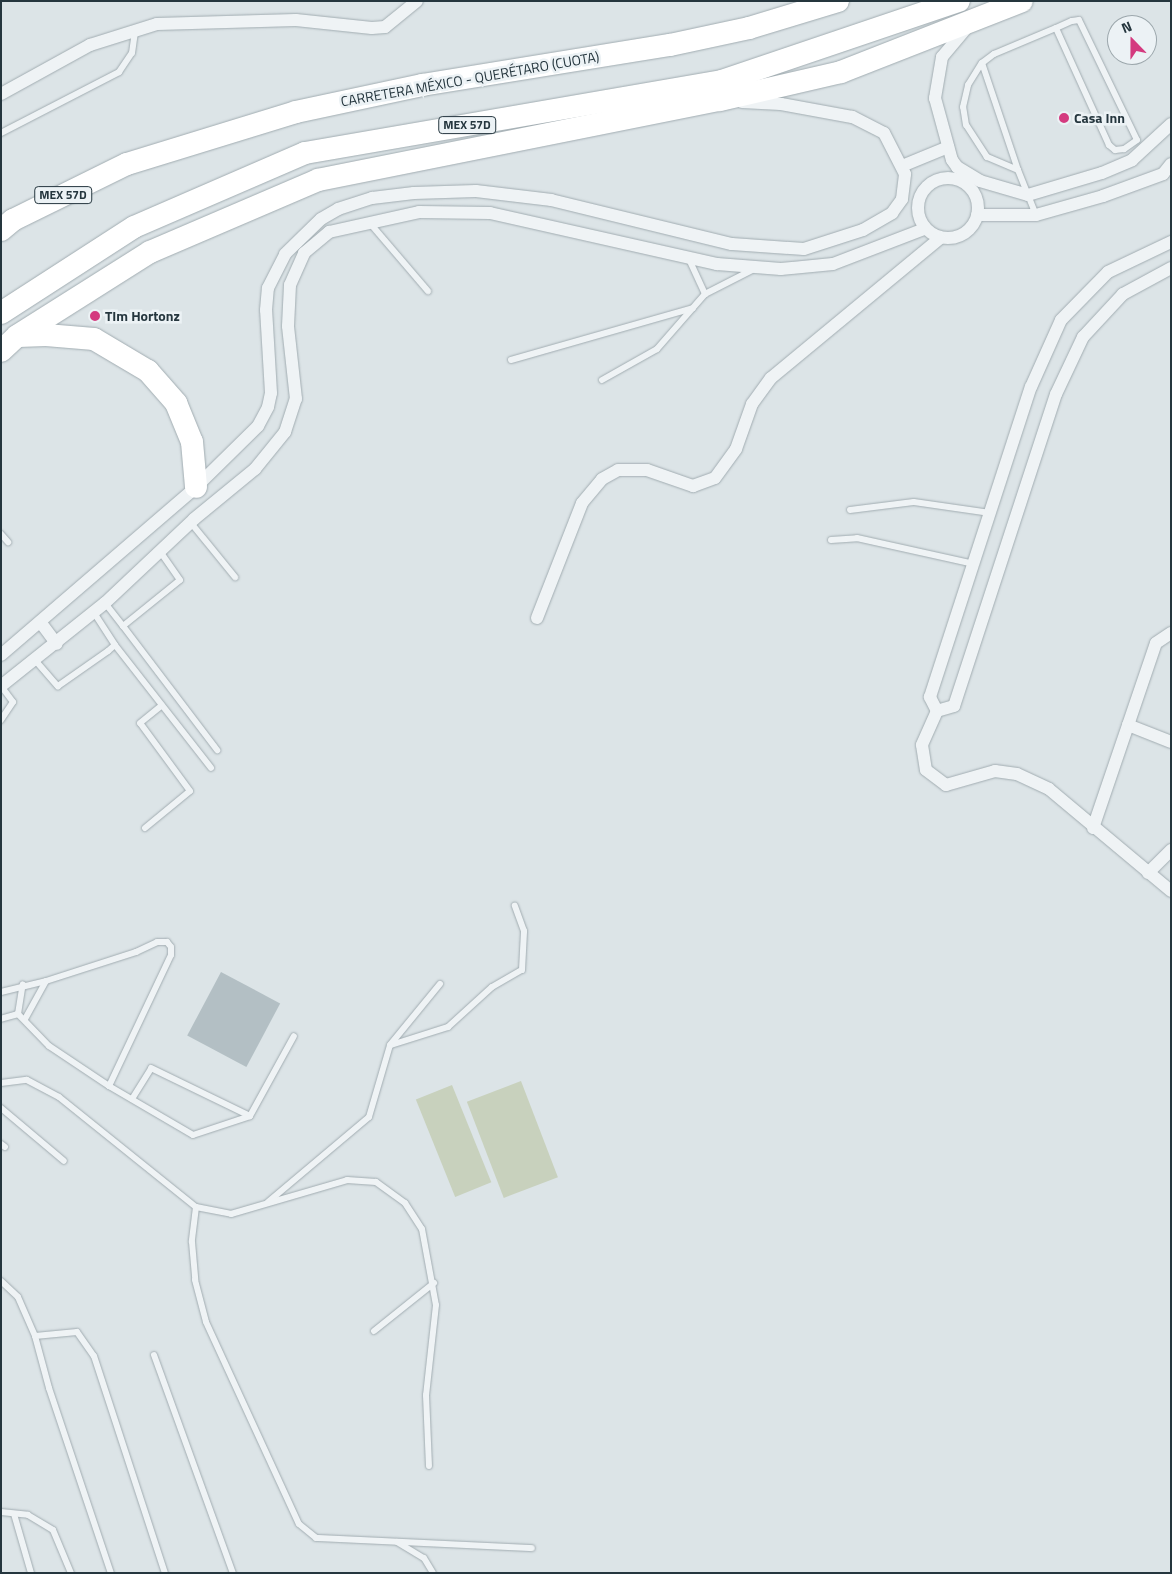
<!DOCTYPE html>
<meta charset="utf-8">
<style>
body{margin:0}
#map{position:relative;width:1172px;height:1574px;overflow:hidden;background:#dce4e7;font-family:"Titillium Web",sans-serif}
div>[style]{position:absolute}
.green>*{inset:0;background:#c8d1bd;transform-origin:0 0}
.building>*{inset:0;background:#b3bfc4;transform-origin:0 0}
.roads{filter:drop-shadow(0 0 1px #a1acb1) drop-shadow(0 0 1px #a1acb1)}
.service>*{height:6px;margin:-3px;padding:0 3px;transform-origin:3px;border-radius:3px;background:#eff3f5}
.minor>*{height:12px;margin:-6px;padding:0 6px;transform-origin:6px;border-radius:6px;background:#eff3f5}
.minor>.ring{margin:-6px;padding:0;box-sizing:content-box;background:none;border:12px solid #eff3f5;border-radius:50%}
.motorway>*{height:22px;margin:-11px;padding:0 11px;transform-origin:11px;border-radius:11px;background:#fff}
.dots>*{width:14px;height:14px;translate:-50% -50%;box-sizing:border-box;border:2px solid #ecf2f5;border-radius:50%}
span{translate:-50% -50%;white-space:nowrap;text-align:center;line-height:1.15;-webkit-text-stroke:5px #ecf2f5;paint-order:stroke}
.shield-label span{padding:1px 4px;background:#ecf2f5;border:1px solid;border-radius:4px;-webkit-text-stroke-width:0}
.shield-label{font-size:12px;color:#25363e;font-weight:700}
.street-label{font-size:14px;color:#25363e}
.poi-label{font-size:14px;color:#25363e;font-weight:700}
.left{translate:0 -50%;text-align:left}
.frame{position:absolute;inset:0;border:2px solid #25363e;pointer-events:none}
.north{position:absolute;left:1107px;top:15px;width:50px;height:50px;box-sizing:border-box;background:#ecf2f5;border:1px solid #9ca7ac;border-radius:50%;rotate:338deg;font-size:14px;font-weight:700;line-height:20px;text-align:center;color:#25363e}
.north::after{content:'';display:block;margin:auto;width:18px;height:22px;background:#d43a7f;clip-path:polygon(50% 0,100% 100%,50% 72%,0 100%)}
</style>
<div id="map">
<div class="green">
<i style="left:521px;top:1081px;width:103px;height:58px;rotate:69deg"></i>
<i style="left:452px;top:1085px;width:105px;height:39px;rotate:68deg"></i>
</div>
<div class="building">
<i style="left:221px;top:972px;width:67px;height:72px;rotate:28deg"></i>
</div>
<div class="roads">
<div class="service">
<i style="left:982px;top:63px;width:113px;rotate:71.4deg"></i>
<i style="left:1px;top:133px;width:133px;rotate:-27.3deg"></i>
<i style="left:119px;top:72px;width:23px;rotate:-56deg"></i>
<i style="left:132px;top:53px;width:22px;rotate:-82deg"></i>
<i style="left:1036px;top:215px;width:48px;rotate:-111.8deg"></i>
<i style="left:1018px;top:170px;width:34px;rotate:-157deg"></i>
<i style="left:987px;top:157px;width:38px;rotate:-123deg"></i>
<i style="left:966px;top:125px;width:18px;rotate:-99deg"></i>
<i style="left:963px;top:107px;width:23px;rotate:-77deg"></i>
<i style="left:968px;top:85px;width:26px;rotate:-58deg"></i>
<i style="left:982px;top:63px;width:15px;rotate:-37deg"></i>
<i style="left:994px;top:54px;width:67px;rotate:-22.8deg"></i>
<i style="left:1056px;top:28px;width:17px;rotate:-24deg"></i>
<i style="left:1072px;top:21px;width:7px;rotate:-8deg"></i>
<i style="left:1079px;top:20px;width:133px;rotate:64.2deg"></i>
<i style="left:1137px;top:140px;width:16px;rotate:145deg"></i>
<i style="left:1124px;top:149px;width:9px;rotate:174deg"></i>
<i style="left:1115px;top:150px;width:8px;rotate:-140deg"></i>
<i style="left:1109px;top:145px;width:128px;rotate:-114.4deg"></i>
<i style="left:369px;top:222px;width:91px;rotate:49.5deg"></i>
<i style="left:688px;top:257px;width:41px;rotate:65.3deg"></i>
<i style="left:511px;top:360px;width:189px;rotate:-15.9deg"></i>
<i style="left:602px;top:380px;width:63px;rotate:-29.4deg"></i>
<i style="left:657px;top:349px;width:73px;rotate:-48.9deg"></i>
<i style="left:705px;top:294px;width:55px;rotate:-27deg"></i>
<i style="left:850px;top:510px;width:64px;rotate:-7.1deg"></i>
<i style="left:914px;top:502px;width:77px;rotate:8.2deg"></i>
<i style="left:191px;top:523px;width:70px;rotate:50.8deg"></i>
<i style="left:1px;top:534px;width:11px;rotate:49deg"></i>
<i style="left:831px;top:540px;width:26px;rotate:-4deg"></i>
<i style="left:857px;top:538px;width:120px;rotate:12.5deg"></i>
<i style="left:105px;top:603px;width:29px;rotate:52deg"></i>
<i style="left:123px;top:626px;width:73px;rotate:-38.9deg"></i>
<i style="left:180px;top:580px;width:35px;rotate:-125deg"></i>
<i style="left:123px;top:626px;width:156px;rotate:52.8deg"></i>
<i style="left:115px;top:645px;width:156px;rotate:52deg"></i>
<i style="left:35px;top:660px;width:35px;rotate:49deg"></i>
<i style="left:58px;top:686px;width:61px;rotate:-35deg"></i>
<i style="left:108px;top:651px;width:9px;rotate:-41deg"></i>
<i style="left:115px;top:645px;width:38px;rotate:-123deg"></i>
<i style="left:1px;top:686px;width:20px;rotate:53deg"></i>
<i style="left:13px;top:702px;width:22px;rotate:124deg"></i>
<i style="left:145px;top:828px;width:58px;rotate:-39.4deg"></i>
<i style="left:190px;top:791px;width:84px;rotate:-126.3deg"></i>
<i style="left:140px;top:723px;width:28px;rotate:-39deg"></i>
<i style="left:1px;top:992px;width:46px;rotate:-13.7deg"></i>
<i style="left:46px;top:981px;width:95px;rotate:-17.9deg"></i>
<i style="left:136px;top:952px;width:23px;rotate:-25deg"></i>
<i style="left:157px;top:942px;width:10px"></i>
<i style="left:167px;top:942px;width:6px;rotate:51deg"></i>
<i style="left:171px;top:947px;width:8px;rotate:90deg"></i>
<i style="left:171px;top:955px;width:145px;rotate:115.3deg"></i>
<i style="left:109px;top:1086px;width:72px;rotate:-146.3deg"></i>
<i style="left:49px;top:1046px;width:45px;rotate:-134.1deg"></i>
<i style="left:18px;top:1014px;width:18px;rotate:164deg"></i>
<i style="left:18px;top:1014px;width:30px;rotate:-81deg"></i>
<i style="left:25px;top:1019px;width:43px;rotate:-61.1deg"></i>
<i style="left:391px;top:1045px;width:60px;rotate:-17.5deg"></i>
<i style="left:448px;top:1027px;width:59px;rotate:-42.3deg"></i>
<i style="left:492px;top:987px;width:34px;rotate:-30deg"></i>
<i style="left:522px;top:970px;width:39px;rotate:-87deg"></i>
<i style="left:524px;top:931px;width:27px;rotate:-110deg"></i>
<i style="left:1px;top:1083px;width:26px;rotate:-7deg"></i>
<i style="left:27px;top:1080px;width:36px;rotate:28deg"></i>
<i style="left:59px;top:1097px;width:176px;rotate:38.8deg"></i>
<i style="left:196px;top:1207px;width:35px;rotate:97deg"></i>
<i style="left:192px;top:1242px;width:38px;rotate:85deg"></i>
<i style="left:195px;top:1280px;width:43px;rotate:75.3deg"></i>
<i style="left:206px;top:1322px;width:222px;rotate:65.3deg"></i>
<i style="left:299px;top:1524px;width:22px;rotate:39deg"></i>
<i style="left:316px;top:1538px;width:216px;rotate:2.7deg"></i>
<i style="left:109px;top:1086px;width:97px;rotate:30.3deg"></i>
<i style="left:193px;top:1135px;width:60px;rotate:-18.4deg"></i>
<i style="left:250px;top:1116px;width:91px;rotate:-61.2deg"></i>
<i style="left:132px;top:1099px;width:36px;rotate:-58deg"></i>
<i style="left:151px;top:1068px;width:110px;rotate:25.9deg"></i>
<i style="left:1px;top:1108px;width:82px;rotate:40.1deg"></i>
<i style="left:1px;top:1144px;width:5px;rotate:37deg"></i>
<i style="left:268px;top:1202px;width:132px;rotate:-40.1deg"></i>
<i style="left:369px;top:1117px;width:75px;rotate:-73.7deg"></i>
<i style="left:390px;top:1045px;width:79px;rotate:-50.7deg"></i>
<i style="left:196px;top:1207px;width:36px;rotate:11deg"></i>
<i style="left:231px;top:1214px;width:121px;rotate:-16.3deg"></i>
<i style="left:347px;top:1180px;width:29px;rotate:4deg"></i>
<i style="left:376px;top:1182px;width:36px;rotate:36deg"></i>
<i style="left:405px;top:1203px;width:31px;rotate:57deg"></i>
<i style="left:422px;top:1229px;width:77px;rotate:79.6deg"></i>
<i style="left:436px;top:1305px;width:91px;rotate:96.3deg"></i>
<i style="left:426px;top:1395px;width:71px;rotate:87.6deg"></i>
<i style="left:1px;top:1281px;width:23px;rotate:43deg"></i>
<i style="left:18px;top:1297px;width:43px;rotate:66.4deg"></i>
<i style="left:35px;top:1336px;width:54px;rotate:74.9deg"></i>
<i style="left:49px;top:1388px;width:195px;rotate:71.5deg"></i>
<i style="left:374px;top:1331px;width:77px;rotate:-38.7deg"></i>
<i style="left:35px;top:1336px;width:42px;rotate:-5.4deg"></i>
<i style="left:77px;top:1332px;width:29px;rotate:55deg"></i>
<i style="left:94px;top:1356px;width:228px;rotate:71.9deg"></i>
<i style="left:154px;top:1355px;width:232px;rotate:70.1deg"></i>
<i style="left:1px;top:1512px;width:27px;rotate:6deg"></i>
<i style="left:28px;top:1515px;width:29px;rotate:31deg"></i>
<i style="left:53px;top:1530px;width:47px;rotate:67.3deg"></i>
<i style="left:14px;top:1514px;width:61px;rotate:73.9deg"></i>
<i style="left:397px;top:1542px;width:31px;rotate:31deg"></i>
<i style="left:424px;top:1558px;width:17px;rotate:59deg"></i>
</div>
<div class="minor">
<i style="left:969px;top:25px;width:42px;rotate:130.2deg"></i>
<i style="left:942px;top:57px;width:42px;rotate:99.7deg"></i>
<i style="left:935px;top:98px;width:64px;rotate:74.7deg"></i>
<i style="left:952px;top:160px;width:9px;rotate:54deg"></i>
<i style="left:957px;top:167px;width:27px;rotate:31deg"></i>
<i style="left:980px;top:181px;width:50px;rotate:16.3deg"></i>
<i style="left:1028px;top:195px;width:77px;rotate:-16.6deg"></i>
<i style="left:1102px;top:173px;width:33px;rotate:-23deg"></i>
<i style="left:1132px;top:160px;width:53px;rotate:-42.7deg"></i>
<i style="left:1px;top:94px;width:102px;rotate:-28.8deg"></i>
<i style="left:90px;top:45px;width:70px;rotate:-17.4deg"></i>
<i style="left:157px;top:24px;width:139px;rotate:-1.6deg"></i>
<i style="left:296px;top:20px;width:76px;rotate:6deg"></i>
<i style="left:372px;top:28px;width:13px;rotate:-4deg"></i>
<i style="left:385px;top:27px;width:41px;rotate:-39.1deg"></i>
<i style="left:902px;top:166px;width:50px;rotate:-22.4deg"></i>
<i class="ring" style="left:918px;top:178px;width:48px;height:48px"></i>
<i style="left:977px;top:215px;width:59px"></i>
<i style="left:1036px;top:215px;width:70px;rotate:-15.8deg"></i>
<i style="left:1103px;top:196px;width:64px;rotate:-20.1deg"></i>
<i style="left:1163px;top:174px;width:13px;rotate:-51deg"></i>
<i style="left:1171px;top:268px;width:55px;rotate:151.6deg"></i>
<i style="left:1123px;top:294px;width:59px;rotate:132.9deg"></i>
<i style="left:1083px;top:337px;width:63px;rotate:115.3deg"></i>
<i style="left:1056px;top:394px;width:328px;rotate:108.1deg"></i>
<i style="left:954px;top:706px;width:18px;rotate:164deg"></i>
<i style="left:937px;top:711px;width:37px;rotate:114deg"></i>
<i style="left:922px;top:745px;width:25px;rotate:81deg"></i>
<i style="left:926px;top:770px;width:25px;rotate:37deg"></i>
<i style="left:946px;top:785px;width:51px;rotate:-15.9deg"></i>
<i style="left:995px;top:771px;width:22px;rotate:8deg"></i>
<i style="left:1017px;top:774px;width:35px;rotate:25deg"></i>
<i style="left:1049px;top:789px;width:159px;rotate:39.9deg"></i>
<i style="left:537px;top:618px;width:123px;rotate:-68.6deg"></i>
<i style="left:582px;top:503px;width:31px;rotate:-50deg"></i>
<i style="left:602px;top:479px;width:18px;rotate:-29deg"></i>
<i style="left:618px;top:470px;width:29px"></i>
<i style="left:647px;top:470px;width:49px;rotate:19.2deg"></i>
<i style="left:693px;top:486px;width:23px;rotate:-20deg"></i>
<i style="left:715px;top:478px;width:36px;rotate:-54deg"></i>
<i style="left:736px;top:449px;width:48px;rotate:-70.4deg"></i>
<i style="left:752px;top:404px;width:32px;rotate:-54deg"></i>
<i style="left:771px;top:378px;width:219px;rotate:-39.6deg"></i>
<i style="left:41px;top:623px;width:26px;rotate:53deg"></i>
<i style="left:1px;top:655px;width:257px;rotate:-40.7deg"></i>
<i style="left:196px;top:487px;width:87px;rotate:-44.5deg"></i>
<i style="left:258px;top:426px;width:21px;rotate:-62deg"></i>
<i style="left:268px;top:407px;width:14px;rotate:-78deg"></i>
<i style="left:271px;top:393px;width:83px;rotate:-93.4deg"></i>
<i style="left:266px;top:310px;width:22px;rotate:-85deg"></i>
<i style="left:268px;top:288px;width:38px;rotate:-63deg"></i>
<i style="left:285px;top:254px;width:50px;rotate:-44.2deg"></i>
<i style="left:321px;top:219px;width:20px;rotate:-30deg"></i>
<i style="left:338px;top:209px;width:36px;rotate:-18deg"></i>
<i style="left:372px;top:198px;width:42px;rotate:-6.8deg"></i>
<i style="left:414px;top:193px;width:62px;rotate:-1.8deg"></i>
<i style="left:476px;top:191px;width:76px;rotate:6.8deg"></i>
<i style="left:551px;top:200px;width:186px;rotate:13.7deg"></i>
<i style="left:732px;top:244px;width:72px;rotate:4deg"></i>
<i style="left:804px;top:249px;width:62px;rotate:-17.9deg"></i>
<i style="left:863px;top:230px;width:34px;rotate:-30deg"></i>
<i style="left:892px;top:213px;width:17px;rotate:-54deg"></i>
<i style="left:902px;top:199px;width:25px;rotate:-83deg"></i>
<i style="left:905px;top:174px;width:46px;rotate:-117.1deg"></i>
<i style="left:884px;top:133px;width:36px;rotate:-153deg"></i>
<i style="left:852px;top:117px;width:72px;rotate:-169.6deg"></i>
<i style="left:781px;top:104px;width:39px;rotate:-177deg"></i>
<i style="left:1px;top:686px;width:133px;rotate:-38.6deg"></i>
<i style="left:105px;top:603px;width:122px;rotate:-43.3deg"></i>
<i style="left:194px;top:519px;width:79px;rotate:-39.3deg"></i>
<i style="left:255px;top:469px;width:48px;rotate:-51deg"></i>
<i style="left:285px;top:432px;width:35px;rotate:-72deg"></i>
<i style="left:296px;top:399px;width:73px;rotate:-96.3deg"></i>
<i style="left:288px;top:326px;width:41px;rotate:-87.2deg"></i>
<i style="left:290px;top:285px;width:35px;rotate:-66deg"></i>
<i style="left:304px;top:253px;width:33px;rotate:-40deg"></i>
<i style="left:329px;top:232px;width:92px;rotate:-12.5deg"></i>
<i style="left:419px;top:212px;width:71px;rotate:0.8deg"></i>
<i style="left:490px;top:213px;width:233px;rotate:12.7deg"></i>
<i style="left:717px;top:264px;width:64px;rotate:4.5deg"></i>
<i style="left:781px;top:269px;width:52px;rotate:-5.5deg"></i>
<i style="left:833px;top:264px;width:97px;rotate:-21deg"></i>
<i style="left:937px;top:711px;width:16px;rotate:-117deg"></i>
<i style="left:930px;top:697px;width:326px;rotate:-72deg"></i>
<i style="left:1031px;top:387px;width:73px;rotate:-65.9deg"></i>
<i style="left:1061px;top:320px;width:67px;rotate:-45.6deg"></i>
<i style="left:1108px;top:272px;width:70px;rotate:-25.5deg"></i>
<i style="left:1128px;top:725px;width:46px;rotate:21.6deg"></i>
<i style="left:1093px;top:828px;width:195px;rotate:-71.2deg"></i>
<i style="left:1156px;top:643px;width:18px;rotate:-34deg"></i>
<i style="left:1148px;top:873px;width:33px;rotate:-45deg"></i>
</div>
<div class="motorway">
<i style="left:1px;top:230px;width:16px;rotate:-40deg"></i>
<i style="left:13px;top:220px;width:127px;rotate:-26.2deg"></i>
<i style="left:127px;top:164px;width:177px;rotate:-17.1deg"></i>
<i style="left:296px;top:112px;width:129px;rotate:-12.1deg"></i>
<i style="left:422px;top:85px;width:251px;rotate:-9.2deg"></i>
<i style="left:670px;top:45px;width:81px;rotate:-12.1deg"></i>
<i style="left:749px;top:28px;width:93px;rotate:-16.9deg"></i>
<i style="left:1px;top:313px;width:158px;rotate:-32.9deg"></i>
<i style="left:134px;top:227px;width:186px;rotate:-23.4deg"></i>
<i style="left:305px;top:153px;width:423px;rotate:-9.8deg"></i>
<i style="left:722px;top:81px;width:250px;rotate:-18.7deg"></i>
<i style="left:18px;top:336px;width:28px;rotate:-2deg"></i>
<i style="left:46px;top:335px;width:48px;rotate:4.8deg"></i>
<i style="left:94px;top:339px;width:63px;rotate:30.7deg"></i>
<i style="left:148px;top:371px;width:43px;rotate:48.8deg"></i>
<i style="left:176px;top:403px;width:42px;rotate:67.7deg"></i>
<i style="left:192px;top:442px;width:45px;rotate:84.9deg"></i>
<i style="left:1px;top:351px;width:22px;rotate:-43deg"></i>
<i style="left:17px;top:336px;width:157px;rotate:-32.3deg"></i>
<i style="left:150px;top:252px;width:183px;rotate:-23.2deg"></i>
<i style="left:318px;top:180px;width:410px;rotate:-11.3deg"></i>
<i style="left:720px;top:100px;width:124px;rotate:-13deg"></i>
<i style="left:841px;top:72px;width:194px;rotate:-21.4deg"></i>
</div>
</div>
<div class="dots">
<i style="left:1064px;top:118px;background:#d43a7f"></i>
<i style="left:95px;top:316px;background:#d43a7f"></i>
</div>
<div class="shield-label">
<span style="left:467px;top:125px">MEX 57D</span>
<span style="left:63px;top:195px">MEX 57D</span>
</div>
<div class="street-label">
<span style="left:470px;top:79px;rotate:-10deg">CARRETERA MÉXICO - QUERÉTARO (CUOTA)</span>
</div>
<div class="poi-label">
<span class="left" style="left:1074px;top:118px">Casa Inn</span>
<span class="left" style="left:105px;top:316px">TIm Hortonz</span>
</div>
<div class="frame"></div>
<div class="north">N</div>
</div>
